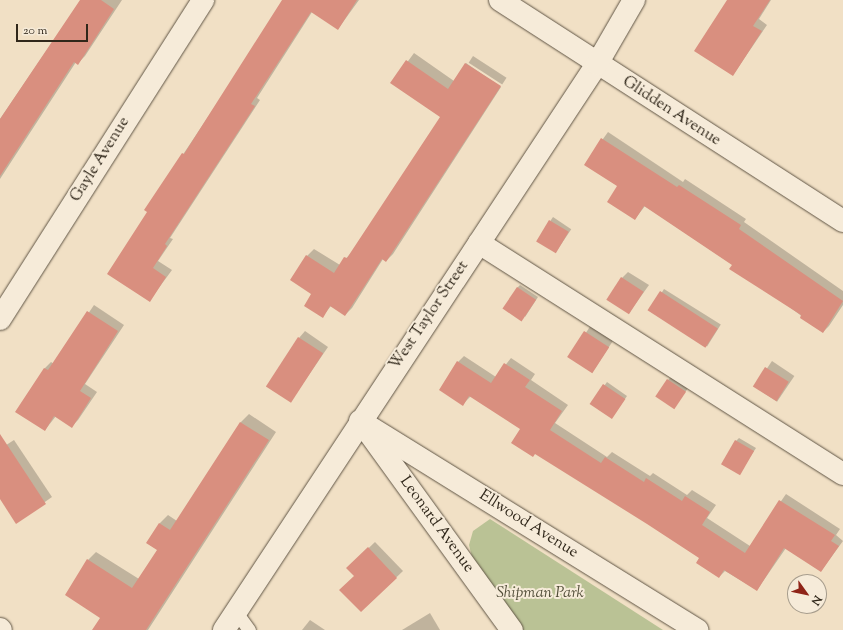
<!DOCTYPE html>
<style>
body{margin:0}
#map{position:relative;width:843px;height:630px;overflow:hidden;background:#f1e0c5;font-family:"Sorts Mill Goudy",serif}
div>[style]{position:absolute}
.green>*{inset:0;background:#bac295}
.shadow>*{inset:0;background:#0003;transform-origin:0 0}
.building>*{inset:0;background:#d98f7f;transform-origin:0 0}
.roads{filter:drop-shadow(0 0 1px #605545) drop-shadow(0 0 1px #605545)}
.lane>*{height:13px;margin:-6.5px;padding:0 6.5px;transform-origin:6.5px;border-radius:6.5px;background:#f6ebd9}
.street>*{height:22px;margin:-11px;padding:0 11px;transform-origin:11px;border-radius:11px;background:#f6ebd9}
span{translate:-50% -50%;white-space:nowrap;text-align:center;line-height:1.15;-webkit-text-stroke:4px #f6ebd9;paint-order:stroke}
.street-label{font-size:16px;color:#30271a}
.park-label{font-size:16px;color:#524e39;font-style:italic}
.north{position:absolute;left:787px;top:574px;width:40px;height:40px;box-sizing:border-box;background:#f6ebd9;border:1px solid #a79d8d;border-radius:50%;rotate:123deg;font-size:11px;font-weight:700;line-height:16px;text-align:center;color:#30271a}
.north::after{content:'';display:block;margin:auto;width:14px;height:18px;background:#8f2418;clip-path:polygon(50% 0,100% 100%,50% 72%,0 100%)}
.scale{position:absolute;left:16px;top:24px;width:72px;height:18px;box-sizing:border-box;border:2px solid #30271a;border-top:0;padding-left:5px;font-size:12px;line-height:14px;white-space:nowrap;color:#30271a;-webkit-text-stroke:3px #f6ebd9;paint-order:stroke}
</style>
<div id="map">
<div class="green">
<i style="clip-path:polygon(490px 519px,663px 630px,522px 630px,473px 561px,469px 545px,473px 531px)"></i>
</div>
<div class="shadow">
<i style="clip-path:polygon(81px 0,122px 0,85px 56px,78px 63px,76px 62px,0 179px,0 119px)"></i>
<i style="clip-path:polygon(286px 0,359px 0,338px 29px,312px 12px,257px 98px,260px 100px,170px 238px,173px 239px,158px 261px,172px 270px,150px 300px,148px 212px,146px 210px)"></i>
<i style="clip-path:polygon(729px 0,771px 0,759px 19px,767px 25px,733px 75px)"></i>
<i style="clip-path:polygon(414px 53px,454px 81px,466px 63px,501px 87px,393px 254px,386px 261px,383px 259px,352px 308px,345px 315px,331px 306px,322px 317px,313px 294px,307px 256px,314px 249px,340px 265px,353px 251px,442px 117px,392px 83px)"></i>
<i style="left:473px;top:56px;width:40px;height:8px;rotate:33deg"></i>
<i style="clip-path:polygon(608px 132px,683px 182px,685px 179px,746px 219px,744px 222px,843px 291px,843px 305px,829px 326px,823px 332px,733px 265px,645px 206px,635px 219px,618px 186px,585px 164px)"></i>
<i style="left:553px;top:217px;width:22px;height:28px;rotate:34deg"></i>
<i style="clip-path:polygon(628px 272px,649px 285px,629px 313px,622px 278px)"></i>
<i style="clip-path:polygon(520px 285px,538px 297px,525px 317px,517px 288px)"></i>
<i style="left:664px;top:289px;width:67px;height:26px;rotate:32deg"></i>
<i style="clip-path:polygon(94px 305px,124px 325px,85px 384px,97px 392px,78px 420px,72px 426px,56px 416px,45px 430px,17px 412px,45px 368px,51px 362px,54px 364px)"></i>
<i style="left:591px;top:325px;width:27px;height:39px;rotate:33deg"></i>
<i style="clip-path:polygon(305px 331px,328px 347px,291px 401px,299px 338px)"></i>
<i style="clip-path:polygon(464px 356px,496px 377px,511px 358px,535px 374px,531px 380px,568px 405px,555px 423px,607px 457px,612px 452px,650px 476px,653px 473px,687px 495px,692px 490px,716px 505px,707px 518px,750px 546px,786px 494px,840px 529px,836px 535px,843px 541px,821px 571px,786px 548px,757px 590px,725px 571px,719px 577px,700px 558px,522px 428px,471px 396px,463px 404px,458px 362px)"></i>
<i style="left:772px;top:361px;width:27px;height:31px;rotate:34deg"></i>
<i style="clip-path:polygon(671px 377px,688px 388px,674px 408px,668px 380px)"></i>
<i style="clip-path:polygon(607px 382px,627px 396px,614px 415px,591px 404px)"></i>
<i style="clip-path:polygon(249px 414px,276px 432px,148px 630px,93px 630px,102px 617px,88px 560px,96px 552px,139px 579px,158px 550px,147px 543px,160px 523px,168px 515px,177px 521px,241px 422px)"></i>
<i style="clip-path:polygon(739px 438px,756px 448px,739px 474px,736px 441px)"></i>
<i style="clip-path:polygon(14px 440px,52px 497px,16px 522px,0 498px,0 449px)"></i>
<i style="clip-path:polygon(375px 542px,403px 571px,361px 611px,354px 562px)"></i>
<i style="clip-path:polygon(430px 613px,440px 630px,402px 630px)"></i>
<i style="clip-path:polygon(310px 620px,325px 630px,302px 630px)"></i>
</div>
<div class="building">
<i style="clip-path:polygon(80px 0,101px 0,114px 9px,78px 65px,74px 62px,0 176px,0 119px)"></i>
<i style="clip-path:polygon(282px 0,357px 0,338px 30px,311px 12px,251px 104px,255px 106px,165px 244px,167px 246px,153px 268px,166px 277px,150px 302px,107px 274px,147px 212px,144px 210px,182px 153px,184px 154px)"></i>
<i style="clip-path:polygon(727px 0,770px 0,753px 26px,762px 31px,733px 76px,694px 51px)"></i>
<i style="clip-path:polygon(406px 60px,448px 89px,465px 63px,501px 86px,386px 262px,382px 259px,345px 316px,330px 306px,323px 318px,304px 306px,311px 294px,290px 280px,306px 255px,334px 273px,344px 257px,347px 258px,440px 117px,390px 83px)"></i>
<i style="clip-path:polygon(601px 138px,677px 187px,679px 185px,741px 225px,739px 229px,843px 301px,823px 333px,800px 318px,801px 315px,729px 269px,732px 265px,644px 206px,635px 220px,607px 202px,617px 186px,584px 165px)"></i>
<i style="left:549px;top:220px;width:23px;height:25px;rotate:31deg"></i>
<i style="left:621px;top:277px;width:27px;height:27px;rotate:33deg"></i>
<i style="left:517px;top:287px;width:23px;height:26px;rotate:34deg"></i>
<i style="left:660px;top:291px;width:69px;height:23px;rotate:33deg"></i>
<i style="clip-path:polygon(87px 311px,118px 331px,80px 391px,91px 398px,72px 428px,54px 416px,45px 431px,15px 412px,44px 368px,48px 370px)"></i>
<i style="left:584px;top:331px;width:30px;height:31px;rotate:33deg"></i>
<i style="left:298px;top:337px;width:30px;height:59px;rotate:33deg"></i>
<i style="clip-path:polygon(457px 361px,491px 383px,504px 363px,530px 380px,525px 387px,562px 411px,550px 430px,601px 463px,605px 457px,644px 482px,646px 478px,682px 501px,685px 496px,710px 512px,702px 525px,745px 553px,779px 500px,835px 535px,831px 541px,839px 546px,821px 572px,784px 548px,757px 591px,724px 570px,719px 578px,696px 563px,699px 558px,647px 524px,535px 454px,533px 457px,511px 443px,520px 429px,469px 396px,463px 406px,439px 390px)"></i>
<i style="left:765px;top:367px;width:28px;height:23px;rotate:32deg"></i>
<i style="left:667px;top:379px;width:23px;height:21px;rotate:34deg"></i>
<i style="left:603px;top:384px;width:27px;height:24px;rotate:34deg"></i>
<i style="clip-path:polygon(240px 422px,269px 440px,146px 630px,92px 630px,100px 618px,65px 595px,87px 559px,132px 588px,157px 550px,146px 543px,159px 523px,170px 530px)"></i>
<i style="clip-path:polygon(0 434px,46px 504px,16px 524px,0 499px)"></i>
<i style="left:735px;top:440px;width:22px;height:28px;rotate:30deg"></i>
<i style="clip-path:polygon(368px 547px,397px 578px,361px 612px,339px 590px,354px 576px,346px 568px)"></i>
</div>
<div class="roads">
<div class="lane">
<i style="left:236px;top:612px;width:22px;rotate:54deg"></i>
</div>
<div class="street">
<i style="left:500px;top:0;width:408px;rotate:32.8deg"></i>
<i style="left:479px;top:243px;width:431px;rotate:32.4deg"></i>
<i style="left:0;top:319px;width:378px;rotate:-57.5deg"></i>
<i style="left:360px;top:421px;width:397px;rotate:31.8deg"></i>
<i style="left:367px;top:430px;width:247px;rotate:54.1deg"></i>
<i style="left:0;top:629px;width:1px;rotate:45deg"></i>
<i style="left:224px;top:630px;width:678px;rotate:-56.61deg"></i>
<i style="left:597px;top:64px;width:74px;rotate:-60deg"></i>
</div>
</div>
<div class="street-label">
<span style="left:671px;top:112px;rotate:33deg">Glidden Avenue</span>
<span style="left:101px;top:160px;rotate:-58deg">Gayle Avenue</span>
<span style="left:430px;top:316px;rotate:-56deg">West Taylor Street</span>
<span style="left:436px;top:525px;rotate:54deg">Leonard Avenue</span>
<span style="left:528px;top:525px;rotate:32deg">Ellwood Avenue</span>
</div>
<div class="park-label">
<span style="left:540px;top:594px">Shipman Park</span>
</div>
<div class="north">N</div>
<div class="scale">20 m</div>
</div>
